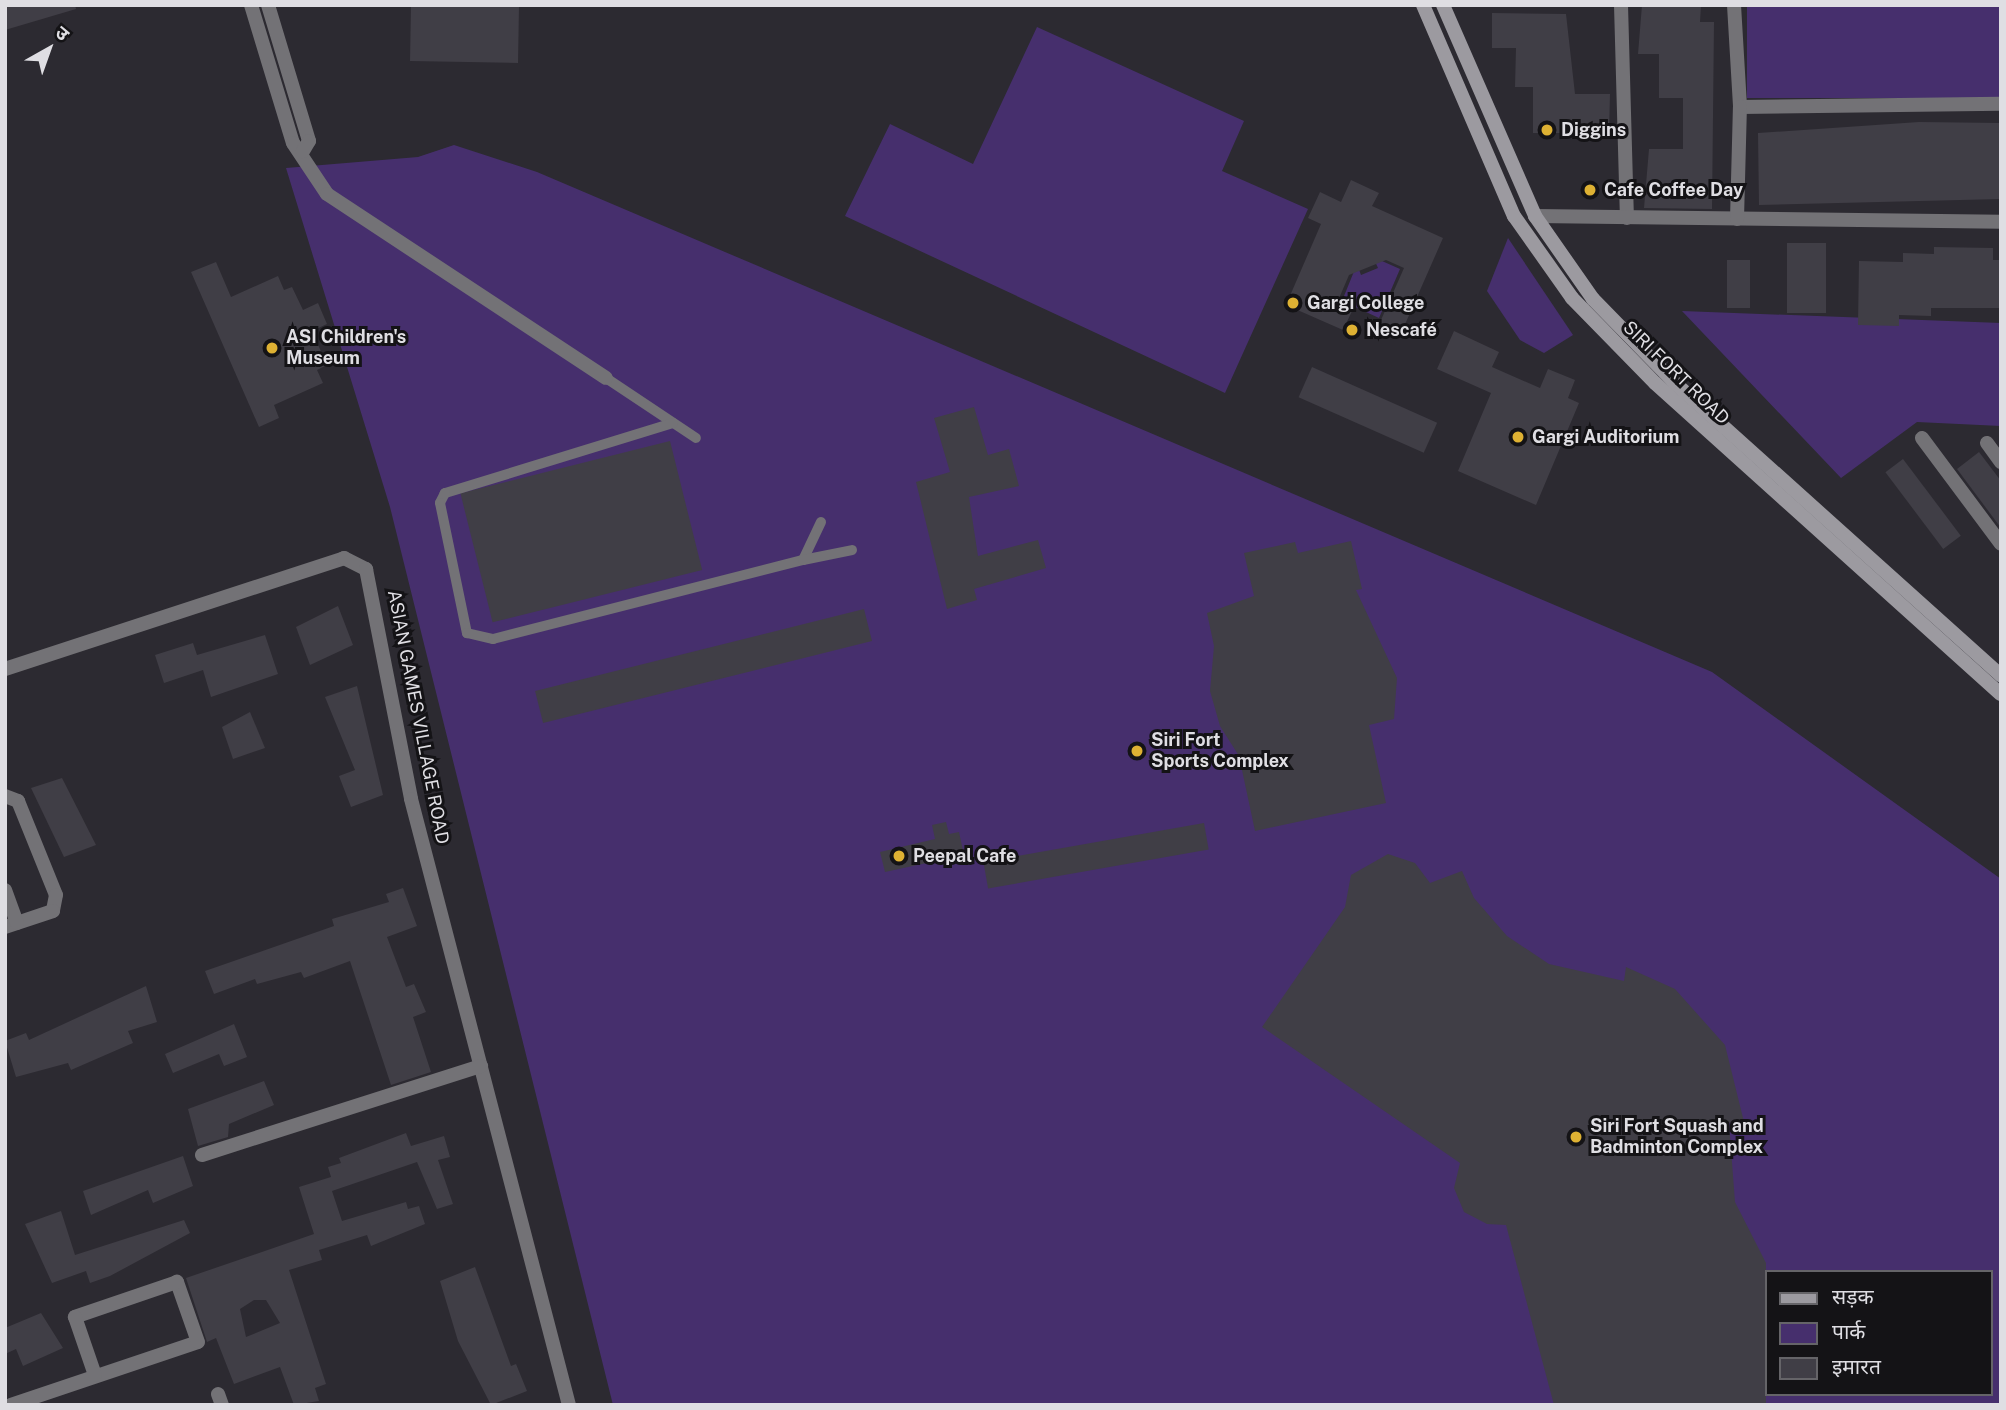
<!DOCTYPE html>
<meta charset="utf-8">
<style>
body{margin:0}
#map{position:relative;width:2006px;height:1410px;overflow:hidden;background:#2c2a31;font-family:"Public Sans","Noto Sans Devanagari",sans-serif}
div>[style]{position:absolute}
.green>*{inset:0;background:#462f6d;transform-origin:0 0}
.building>*{inset:0;background:#403e46;transform-origin:0 0}
.lane>*{height:10px;margin:-5px;padding:0 5px;transform-origin:5px;border-radius:5px;background:#737276}
.street>*{height:14px;margin:-7px;padding:0 7px;transform-origin:7px;border-radius:7px;background:#737276}
.secondary>*{height:14px;margin:-7px;padding:0 7px;transform-origin:7px;border-radius:7px;background:#9c9aa0}
.dots>*{width:19px;height:19px;translate:-50% -50%;box-sizing:border-box;border:4px solid #141316;border-radius:50%}
span{translate:-50% -50%;white-space:nowrap;text-align:center;line-height:1.15;-webkit-text-stroke:6px #141316;paint-order:stroke}
.poi-label{font-size:18px;color:#dfdee3;font-weight:700}
.left{translate:0 -50%;text-align:left}
.street-label{font-size:18px;color:#dfdee3}
.frame{position:absolute;inset:0;border:7px solid #dfdee3;pointer-events:none}
.legend{position:absolute;left:1765px;top:1270px;width:228px;height:126px;box-sizing:border-box;background:#141316;border:2px solid #656468;margin:0;padding:9px 12px;list-style:none;font-size:21px;color:#dfdee3}
.legend li{display:flex;align-items:center;gap:14px;height:35px}
.legend b{width:35px;border:2px solid #656468}
.north{position:absolute;left:14px;top:14px;width:70px;height:70px;-webkit-text-stroke:5px #141316;paint-order:stroke;rotate:40deg;font-size:19px;font-weight:700;line-height:28px;text-align:center;color:#dfdee3}
.north::after{content:'';display:block;margin:auto;width:24px;height:32px;background:#dfdee3;clip-path:polygon(50% 0,100% 100%,50% 72%,0 100%)}
</style>
<div id="map">
<div class="green">
<i style="left:1747px;top:5px;width:254px;height:93px"></i>
<i style="clip-path:polygon(1037px 27px,1244px 121px,1222px 171px,1308px 209px,1225px 393px,845px 216px,890px 124px,973px 164px)"></i>
<i style="clip-path:polygon(evenodd,454px 145px,537px 172px,1712px 672px,2001px 879px,2001px 1405px,613px 1405px,390px 507px,286px 168px,418px 157px,454px 145px,1766px 1272px,1990px 1272px,1990px 1394px,1766px 1394px,1766px 1272px)"></i>
<i style="clip-path:polygon(1508px 238px,1573px 335px,1544px 353px,1520px 340px,1487px 291px)"></i>
<i style="clip-path:polygon(1373px 257px,1400px 269px,1379px 318px,1342px 301px,1357px 264px,1361px 275px,1378px 268px)"></i>
<i style="clip-path:polygon(1682px 311px,2001px 323px,2001px 426px,1917px 422px,1841px 478px)"></i>
</div>
<div class="building">
<i style="clip-path:polygon(5px 5px,75px 5px,76px 9px,5px 30px)"></i>
<i style="left:411px;top:5px;width:108px;height:56px;rotate:1deg"></i>
<i style="clip-path:polygon(1642px 5px,1701px 5px,1700px 22px,1714px 22px,1712px 209px,1644px 208px,1649px 149px,1683px 149px,1683px 98px,1659px 98px,1659px 54px,1638px 54px)"></i>
<i style="clip-path:polygon(1492px 13px,1566px 14px,1575px 94px,1610px 94px,1609px 133px,1533px 133px,1533px 87px,1515px 87px,1516px 48px,1492px 48px)"></i>
<i style="clip-path:polygon(1919px 122px,2001px 123px,2001px 199px,1759px 205px,1758px 133px)"></i>
<i style="clip-path:polygon(1351px 180px,1379px 193px,1372px 206px,1443px 238px,1399px 338px,1377px 329px,1404px 268px,1386px 260px,1349px 275px,1337px 303px,1353px 309px,1343px 330px,1286px 305px,1321px 224px,1308px 218px,1320px 192px,1341px 202px)"></i>
<i style="left:1787px;top:243px;width:39px;height:70px"></i>
<i style="clip-path:polygon(1934px 247px,1993px 248px,1993px 260px,2001px 260px,2001px 308px,1931px 308px,1931px 316px,1899px 315px,1899px 326px,1858px 325px,1859px 261px,1903px 262px,1903px 253px,1934px 254px)"></i>
<i style="left:1727px;top:260px;width:23px;height:48px"></i>
<i style="clip-path:polygon(216px 262px,231px 297px,278px 276px,284px 290px,292px 287px,303px 310px,318px 303px,327px 324px,312px 331px,327px 365px,317px 370px,323px 383px,274px 405px,279px 418px,259px 427px,191px 272px)"></i>
<i style="clip-path:polygon(1454px 331px,1499px 352px,1492px 367px,1540px 388px,1548px 369px,1575px 380px,1568px 398px,1579px 403px,1536px 505px,1458px 471px,1491px 393px,1437px 369px)"></i>
<i style="left:1312px;top:367px;width:137px;height:33px;rotate:24deg"></i>
<i style="clip-path:polygon(974px 407px,988px 455px,1009px 449px,1019px 486px,969px 497px,978px 556px,1038px 540px,1046px 568px,974px 589px,977px 600px,947px 609px,916px 482px,950px 472px,934px 418px)"></i>
<i style="left:670px;top:441px;width:133px;height:216px;rotate:76deg"></i>
<i style="clip-path:polygon(1979px 452px,2001px 481px,2001px 528px,1957px 469px)"></i>
<i style="left:1903px;top:459px;width:96px;height:22px;rotate:53deg"></i>
<i style="clip-path:polygon(1351px 541px,1362px 589px,1356px 590px,1397px 678px,1394px 719px,1369px 725px,1386px 803px,1255px 831px,1239px 756px,1220px 726px,1210px 691px,1214px 646px,1207px 613px,1254px 596px,1244px 553px,1295px 542px,1298px 553px)"></i>
<i style="clip-path:polygon(338px 606px,353px 645px,310px 665px,296px 627px)"></i>
<i style="left:864px;top:609px;width:33px;height:339px;rotate:76deg"></i>
<i style="clip-path:polygon(265px 635px,278px 674px,211px 697px,203px 670px,164px 683px,155px 655px,193px 643px,197px 655px)"></i>
<i style="clip-path:polygon(357px 686px,383px 795px,351px 807px,339px 776px,355px 770px,325px 697px)"></i>
<i style="clip-path:polygon(250px 712px,265px 748px,233px 759px,222px 727px)"></i>
<i style="clip-path:polygon(62px 778px,96px 845px,64px 857px,31px 788px)"></i>
<i style="clip-path:polygon(946px 822px,949px 834px,959px 832px,964px 855px,885px 872px,880px 852px,935px 839px,932px 825px)"></i>
<i style="left:1204px;top:823px;width:27px;height:224px;rotate:80deg"></i>
<i style="clip-path:polygon(1388px 854px,1415px 863px,1430px 883px,1462px 871px,1474px 898px,1507px 936px,1549px 964px,1624px 981px,1626px 967px,1675px 989px,1725px 1045px,1744px 1122px,1729px 1123px,1735px 1202px,1766px 1263px,1766px 1405px,1554px 1405px,1506px 1225px,1487px 1224px,1464px 1212px,1454px 1188px,1460px 1163px,1262px 1027px,1345px 907px,1351px 875px)"></i>
<i style="clip-path:polygon(403px 888px,417px 926px,387px 937px,406px 987px,414px 984px,426px 1012px,413px 1017px,431px 1072px,391px 1085px,350px 961px,304px 978px,301px 972px,257px 984px,255px 979px,214px 994px,205px 971px,334px 926px,332px 919px,389px 902px,386px 894px)"></i>
<i style="clip-path:polygon(146px 986px,157px 1022px,128px 1031px,133px 1043px,71px 1070px,68px 1063px,16px 1077px,5px 1041px,26px 1033px,29px 1040px)"></i>
<i style="clip-path:polygon(234px 1024px,247px 1057px,224px 1066px,219px 1054px,173px 1073px,165px 1054px)"></i>
<i style="clip-path:polygon(264px 1081px,274px 1105px,229px 1124px,228px 1137px,198px 1146px,188px 1109px)"></i>
<i style="clip-path:polygon(evenodd,406px 1133px,411px 1146px,444px 1136px,450px 1157px,438px 1160px,453px 1204px,437px 1209px,417px 1162px,332px 1191px,342px 1221px,406px 1202px,408px 1209px,419px 1206px,425px 1224px,371px 1246px,367px 1235px,319px 1250px,322px 1260px,289px 1270px,326px 1384px,315px 1388px,319px 1401px,294px 1405px,280px 1367px,234px 1384px,216px 1338px,207px 1342px,186px 1278px,314px 1234px,299px 1187px,331px 1177px,328px 1167px,341px 1163px,339px 1158px,406px 1133px,254px 1300px,266px 1300px,280px 1323px,246px 1337px,240px 1309px,254px 1300px)"></i>
<i style="clip-path:polygon(183px 1156px,193px 1186px,153px 1203px,148px 1190px,91px 1215px,83px 1191px)"></i>
<i style="clip-path:polygon(61px 1211px,75px 1255px,184px 1220px,190px 1233px,110px 1276px,90px 1283px,86px 1271px,52px 1283px,25px 1224px)"></i>
<i style="clip-path:polygon(475px 1267px,511px 1366px,516px 1364px,527px 1391px,491px 1405px,458px 1341px,440px 1281px)"></i>
<i style="clip-path:polygon(41px 1313px,63px 1348px,23px 1366px,16px 1349px,5px 1354px,5px 1328px)"></i>
</div>
<div class="lane">
<i style="left:606px;top:378px;width:108px;rotate:33.7deg"></i>
<i style="left:673px;top:423px;width:239px;rotate:162.9deg"></i>
<i style="left:445px;top:493px;width:11px;rotate:117deg"></i>
<i style="left:440px;top:503px;width:133px;rotate:78.3deg"></i>
<i style="left:467px;top:633px;width:27px;rotate:13deg"></i>
<i style="left:493px;top:639px;width:320px;rotate:-14.3deg"></i>
<i style="left:821px;top:522px;width:42px;rotate:115.3deg"></i>
<i style="left:803px;top:560px;width:50px;rotate:-11.5deg"></i>
</div>
<div class="street">
<i style="left:251px;top:5px;width:144px;rotate:73.1deg"></i>
<i style="left:293px;top:143px;width:61px;rotate:56.3deg"></i>
<i style="left:327px;top:194px;width:334px;rotate:33.4deg"></i>
<i style="left:268px;top:5px;width:142px;rotate:73.2deg"></i>
<i style="left:309px;top:141px;width:12px;rotate:121deg"></i>
<i style="left:1621px;top:5px;width:213px;rotate:88.4deg"></i>
<i style="left:1734px;top:5px;width:102px;rotate:86.6deg"></i>
<i style="left:1740px;top:107px;width:261px;rotate:-0.7deg"></i>
<i style="left:1535px;top:216px;width:466px;rotate:0.7deg"></i>
<i style="left:1737px;top:219px;width:112px;rotate:-88.5deg"></i>
<i style="left:1922px;top:438px;width:132px;rotate:53.3deg"></i>
<i style="left:1987px;top:443px;width:24px;rotate:54deg"></i>
<i style="left:5px;top:669px;width:357px;rotate:-18.1deg"></i>
<i style="left:344px;top:558px;width:25px;rotate:27deg"></i>
<i style="left:366px;top:569px;width:234px;rotate:78.9deg"></i>
<i style="left:411px;top:799px;width:626px;rotate:75.39deg"></i>
<i style="left:5px;top:796px;width:14px;rotate:21deg"></i>
<i style="left:18px;top:801px;width:101px;rotate:68deg"></i>
<i style="left:56px;top:895px;width:16px;rotate:101deg"></i>
<i style="left:53px;top:911px;width:51px;rotate:161.6deg"></i>
<i style="left:5px;top:890px;width:35px;rotate:70deg"></i>
<i style="left:202px;top:1155px;width:293px;rotate:-17.7deg"></i>
<i style="left:218px;top:1394px;width:12px;rotate:70deg"></i>
<i style="left:11px;top:1405px;width:197px;rotate:-18.6deg"></i>
<i style="left:198px;top:1342px;width:64px;rotate:-109.3deg"></i>
<i style="left:177px;top:1282px;width:108px;rotate:161.1deg"></i>
<i style="left:75px;top:1317px;width:61px;rotate:71deg"></i>
</div>
<div class="secondary">
<i style="left:1423px;top:5px;width:230px;rotate:66.7deg"></i>
<i style="left:1514px;top:216px;width:100px;rotate:54.7deg"></i>
<i style="left:1572px;top:298px;width:119px;rotate:45.7deg"></i>
<i style="left:1655px;top:383px;width:465px;rotate:42deg"></i>
<i style="left:1443px;top:5px;width:230px;rotate:66.4deg"></i>
<i style="left:1535px;top:216px;width:101px;rotate:55.1deg"></i>
<i style="left:1593px;top:299px;width:119px;rotate:45.7deg"></i>
<i style="left:1676px;top:384px;width:437px;rotate:41.9deg"></i>
</div>
<div class="dots">
<i style="left:1547px;top:130px;background:#deb133"></i>
<i style="left:1590px;top:190px;background:#deb133"></i>
<i style="left:1293px;top:303px;background:#deb133"></i>
<i style="left:1352px;top:330px;background:#deb133"></i>
<i style="left:272px;top:348px;background:#deb133"></i>
<i style="left:1518px;top:437px;background:#deb133"></i>
<i style="left:1137px;top:751px;background:#deb133"></i>
<i style="left:899px;top:856px;background:#deb133"></i>
<i style="left:1576px;top:1137px;background:#deb133"></i>
</div>
<div class="poi-label">
<span class="left" style="left:1561px;top:130px">Diggins</span>
<span class="left" style="left:1604px;top:190px">Cafe Coffee Day</span>
<span class="left" style="left:1307px;top:303px">Gargi College</span>
<span class="left" style="left:1366px;top:330px">Nescafé</span>
<span class="left" style="left:286px;top:348px">ASI Children's<br>Museum</span>
<span class="left" style="left:1532px;top:437px">Gargi Auditorium</span>
<span class="left" style="left:1151px;top:751px">Siri Fort<br>Sports Complex</span>
<span class="left" style="left:913px;top:856px">Peepal Cafe</span>
<span class="left" style="left:1590px;top:1137px">Siri Fort Squash and<br>Badminton Complex</span>
</div>
<div class="street-label">
<span style="left:1676px;top:373px;rotate:44deg">SIRI FORT ROAD</span>
<span style="left:418px;top:717px;rotate:79deg">ASIAN GAMES VILLAGE ROAD</span>
</div>
<div class="frame"></div>
<ul class="legend">
<li><b style="height:9px;background:#9c9aa0"></b>सड़क</li>
<li><b style="height:19px;background:#462f6d"></b>पार्क</li>
<li><b style="height:19px;background:#403e46"></b>इमारत</li>
</ul>
<div class="north">उ</div>
</div>
